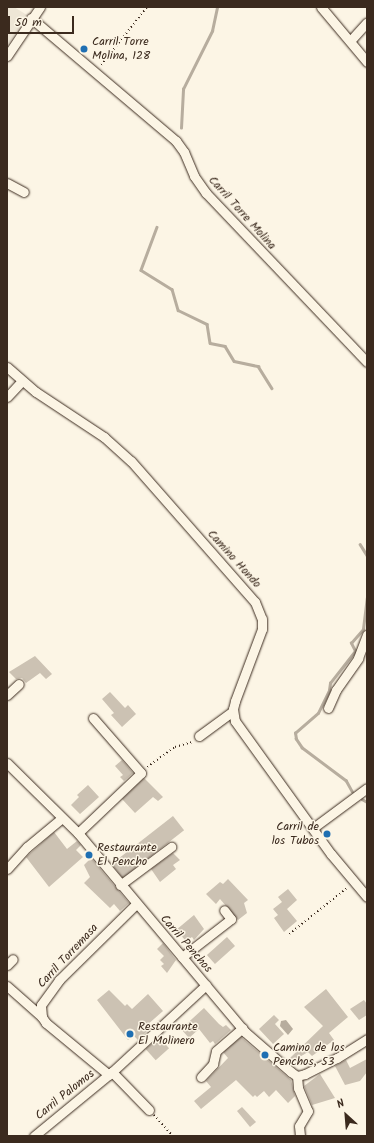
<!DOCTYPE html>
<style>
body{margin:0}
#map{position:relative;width:374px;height:1143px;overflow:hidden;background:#fcf5e5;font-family:Kalam,sans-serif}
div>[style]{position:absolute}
.built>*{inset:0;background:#eee6d6}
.water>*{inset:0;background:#b7ad9e}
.stream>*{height:2.5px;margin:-1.25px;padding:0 1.25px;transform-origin:1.25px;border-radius:1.25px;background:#b7ad9e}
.building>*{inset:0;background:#ccc2b3;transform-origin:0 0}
.path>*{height:1.5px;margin-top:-0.75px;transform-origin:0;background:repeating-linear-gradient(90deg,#3b2a1e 0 1px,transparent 0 4px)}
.roads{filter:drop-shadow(0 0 1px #3b2a1e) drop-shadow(0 0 1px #3b2a1e)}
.minor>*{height:9px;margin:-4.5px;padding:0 4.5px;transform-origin:4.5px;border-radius:4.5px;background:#fcf5e5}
.dots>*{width:11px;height:11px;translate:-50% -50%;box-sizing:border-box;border:2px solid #fcf5e5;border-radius:50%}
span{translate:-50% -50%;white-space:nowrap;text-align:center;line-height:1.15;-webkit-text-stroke:3px #fcf5e5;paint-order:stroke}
.poi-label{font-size:12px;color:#3b2a1e}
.left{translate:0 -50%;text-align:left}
.right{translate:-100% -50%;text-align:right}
.street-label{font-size:12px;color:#3b2a1e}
.frame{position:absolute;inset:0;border:8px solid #3b2a1e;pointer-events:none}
.north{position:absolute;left:326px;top:1095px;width:40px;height:40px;-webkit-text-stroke:3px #fcf5e5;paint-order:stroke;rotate:334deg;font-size:11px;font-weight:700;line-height:16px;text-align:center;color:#3b2a1e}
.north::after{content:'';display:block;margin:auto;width:14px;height:18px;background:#3b2a1e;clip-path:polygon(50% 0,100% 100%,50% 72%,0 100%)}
.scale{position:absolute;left:8px;top:16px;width:66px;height:18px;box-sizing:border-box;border:2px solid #3b2a1e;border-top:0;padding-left:5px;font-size:12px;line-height:14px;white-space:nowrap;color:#3b2a1e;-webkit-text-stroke:3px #fcf5e5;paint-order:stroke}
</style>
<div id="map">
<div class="built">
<i style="clip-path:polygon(7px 7px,14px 7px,27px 15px,7px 46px)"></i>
</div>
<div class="water">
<i style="clip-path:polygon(286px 1020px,293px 1029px,288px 1035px,280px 1026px,281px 1021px)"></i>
</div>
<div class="stream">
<i style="left:181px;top:128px;width:39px;rotate:-87deg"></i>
<i style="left:183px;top:89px;width:65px;rotate:-63.4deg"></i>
<i style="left:212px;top:31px;width:25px;rotate:-78deg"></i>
<i style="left:157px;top:227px;width:46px;rotate:110.4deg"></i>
<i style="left:141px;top:270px;width:36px;rotate:32deg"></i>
<i style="left:172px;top:289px;width:22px;rotate:74deg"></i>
<i style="left:178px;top:310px;width:32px;rotate:26deg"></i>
<i style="left:207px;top:324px;width:19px;rotate:81deg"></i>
<i style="left:210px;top:343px;width:15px;rotate:11deg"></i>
<i style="left:225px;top:346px;width:17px;rotate:59deg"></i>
<i style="left:234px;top:361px;width:25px;rotate:12deg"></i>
<i style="left:258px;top:366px;width:26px;rotate:58deg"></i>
<i style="left:360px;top:544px;width:13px;rotate:58deg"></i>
<i style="left:352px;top:792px;width:13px;rotate:-119deg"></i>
<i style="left:346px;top:781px;width:55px;rotate:-143.1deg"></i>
<i style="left:302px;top:748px;width:11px;rotate:-124deg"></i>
<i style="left:296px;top:739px;width:6px;rotate:-99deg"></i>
<i style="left:295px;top:733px;width:30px;rotate:-41deg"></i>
<i style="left:318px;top:713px;width:25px;rotate:-64deg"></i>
<i style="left:329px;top:690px;width:7px;rotate:-82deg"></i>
<i style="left:330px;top:683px;width:41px;rotate:-52deg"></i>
<i style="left:355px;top:651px;width:9px;rotate:-117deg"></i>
<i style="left:351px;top:643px;width:18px;rotate:-49deg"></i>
<i style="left:363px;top:629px;width:31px;rotate:-83deg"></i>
<i style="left:362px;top:799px;width:6px;rotate:31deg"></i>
</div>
<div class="building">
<i style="clip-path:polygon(35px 656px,52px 674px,46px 679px,40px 673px,26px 683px,22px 678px,16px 679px,9px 672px)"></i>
<i style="clip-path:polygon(110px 692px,125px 708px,128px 705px,136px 714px,122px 727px,111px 715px,114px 713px,102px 699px)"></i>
<i style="clip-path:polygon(122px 760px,133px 773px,124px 781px,120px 777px,123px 775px,115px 766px)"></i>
<i style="clip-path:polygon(144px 778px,163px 797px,158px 801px,153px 797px,135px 813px,122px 799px)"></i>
<i style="clip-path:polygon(88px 785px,99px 797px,80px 814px,71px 805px,79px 797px,77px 795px)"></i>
<i style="left:173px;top:816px;width:18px;height:78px;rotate:52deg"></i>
<i style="clip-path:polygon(54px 832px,67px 849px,77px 841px,81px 845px,76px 850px,83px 857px,49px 887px,26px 857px)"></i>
<i style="clip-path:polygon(173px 853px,180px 860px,173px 865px,176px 869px,160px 882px,151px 869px)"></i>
<i style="clip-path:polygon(91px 858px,129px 903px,120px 911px,114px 904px,110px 908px,84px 883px,90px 877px,84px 865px)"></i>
<i style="clip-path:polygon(228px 879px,248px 900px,244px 903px,247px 913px,238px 920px,220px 899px,216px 904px,206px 894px,220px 882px,223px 884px)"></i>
<i style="clip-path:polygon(288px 889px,297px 900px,287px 909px,297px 921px,284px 932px,274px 918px,278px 915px,273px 909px,282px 902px,278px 897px)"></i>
<i style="clip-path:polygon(194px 915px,204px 929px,194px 940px,192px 937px,186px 941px,176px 930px)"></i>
<i style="left:227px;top:937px;width:12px;height:27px;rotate:48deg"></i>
<i style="clip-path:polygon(163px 943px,176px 960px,167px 973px,161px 966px,164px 964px,160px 960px,164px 956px,157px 949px)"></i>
<i style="clip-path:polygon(326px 989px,348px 1017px,329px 1033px,334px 1040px,312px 1056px,308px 1052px,293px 1061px,290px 1058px,323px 1026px,304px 1007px)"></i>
<i style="clip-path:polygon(109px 990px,125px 1006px,127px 1004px,132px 1009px,148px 994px,163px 1011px,146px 1026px,149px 1029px,138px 1040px,134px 1036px,128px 1040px,97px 1000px)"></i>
<i style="clip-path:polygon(364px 1000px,367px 1004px,367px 1015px,359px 1020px,350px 1009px)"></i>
<i style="clip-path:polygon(204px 1008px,219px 1024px,223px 1027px,226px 1025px,231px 1030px,215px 1044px,213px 1041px,210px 1043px,199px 1029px,189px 1038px,181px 1029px)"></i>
<i style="clip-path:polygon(274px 1015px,279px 1020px,275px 1024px,284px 1034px,273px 1044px,259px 1029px)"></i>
<i style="left:159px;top:1037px;width:15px;height:18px;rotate:48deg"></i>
<i style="clip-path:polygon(241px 1037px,291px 1080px,295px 1096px,288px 1103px,276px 1090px,269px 1097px,264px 1091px,257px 1097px,255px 1095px,253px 1097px,236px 1080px,201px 1109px,194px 1101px,211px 1087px,206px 1081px,228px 1058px,223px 1052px)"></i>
<i style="clip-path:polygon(367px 1059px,367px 1072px,360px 1081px,345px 1085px,335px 1066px,346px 1060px,350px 1068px)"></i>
<i style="clip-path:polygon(320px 1074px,335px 1098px,312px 1105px,304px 1086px)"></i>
<i style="clip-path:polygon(242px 1107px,256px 1122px,250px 1127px,237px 1111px)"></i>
</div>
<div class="path">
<i style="left:101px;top:65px;width:74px;rotate:-51.6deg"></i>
<i style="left:147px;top:767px;width:34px;rotate:-36deg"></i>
<i style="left:175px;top:747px;width:18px;rotate:-16deg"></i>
<i style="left:289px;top:934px;width:75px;rotate:-38.5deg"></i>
<i style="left:154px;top:1115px;width:28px;rotate:48deg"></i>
</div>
<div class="roads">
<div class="minor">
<i style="left:321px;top:7px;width:72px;rotate:50.1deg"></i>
<i style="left:31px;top:18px;width:190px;rotate:40.3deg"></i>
<i style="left:176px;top:141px;width:14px;rotate:54deg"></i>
<i style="left:184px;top:152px;width:26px;rotate:67deg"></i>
<i style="left:194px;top:176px;width:21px;rotate:55deg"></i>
<i style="left:206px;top:193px;width:233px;rotate:46.4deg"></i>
<i style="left:350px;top:41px;width:25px;rotate:-48deg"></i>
<i style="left:7px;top:56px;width:59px;rotate:-56deg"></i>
<i style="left:7px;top:183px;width:19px;rotate:28deg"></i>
<i style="left:7px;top:367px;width:38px;rotate:41deg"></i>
<i style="left:36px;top:392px;width:82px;rotate:33.5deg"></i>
<i style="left:104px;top:437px;width:36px;rotate:42deg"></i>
<i style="left:131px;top:461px;width:188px;rotate:48.7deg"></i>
<i style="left:255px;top:602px;width:18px;rotate:68deg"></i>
<i style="left:262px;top:619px;width:10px;rotate:90deg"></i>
<i style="left:262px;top:629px;width:77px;rotate:110.6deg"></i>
<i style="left:235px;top:701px;width:8px;rotate:104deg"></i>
<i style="left:233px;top:709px;width:12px;rotate:81deg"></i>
<i style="left:235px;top:721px;width:164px;rotate:54.2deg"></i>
<i style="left:331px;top:854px;width:56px;rotate:50.1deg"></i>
<i style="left:7px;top:397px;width:22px;rotate:-47deg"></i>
<i style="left:7px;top:695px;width:16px;rotate:-43deg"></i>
<i style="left:328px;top:708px;width:20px;rotate:-66deg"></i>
<i style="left:336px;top:690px;width:39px;rotate:-55deg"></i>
<i style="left:358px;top:658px;width:25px;rotate:-69deg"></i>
<i style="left:199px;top:736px;width:42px;rotate:-36.3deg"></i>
<i style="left:7px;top:763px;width:100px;rotate:44.6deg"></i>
<i style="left:78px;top:833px;width:260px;rotate:50deg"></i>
<i style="left:245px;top:1032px;width:61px;rotate:41deg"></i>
<i style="left:291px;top:1072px;width:7px;rotate:34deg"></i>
<i style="left:297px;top:1076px;width:8px;rotate:-14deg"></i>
<i style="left:305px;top:1074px;width:36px;rotate:-27deg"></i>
<i style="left:337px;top:1058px;width:36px;rotate:-32deg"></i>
<i style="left:313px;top:828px;width:67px;rotate:-36.5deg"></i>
<i style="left:78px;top:833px;width:87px;rotate:-43.6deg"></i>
<i style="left:141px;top:773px;width:73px;rotate:-131.1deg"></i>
<i style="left:7px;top:869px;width:30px;rotate:-48deg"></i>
<i style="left:27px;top:847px;width:45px;rotate:-39.6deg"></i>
<i style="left:120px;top:885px;width:64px;rotate:-36.7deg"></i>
<i style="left:182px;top:957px;width:62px;rotate:-37.8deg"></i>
<i style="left:231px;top:919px;width:11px;rotate:-128deg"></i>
<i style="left:7px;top:965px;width:8px;rotate:-45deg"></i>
<i style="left:7px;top:986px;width:47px;rotate:41.5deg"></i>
<i style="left:109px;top:1075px;width:82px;rotate:-140.5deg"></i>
<i style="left:46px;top:1023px;width:7px;rotate:-124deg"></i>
<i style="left:42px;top:1017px;width:12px;rotate:-95deg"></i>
<i style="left:41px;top:1005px;width:31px;rotate:-54deg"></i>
<i style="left:59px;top:980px;width:108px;rotate:-44.6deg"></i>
<i style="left:297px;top:1076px;width:12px;rotate:85deg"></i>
<i style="left:298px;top:1088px;width:25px;rotate:67deg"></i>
<i style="left:308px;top:1111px;width:17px;rotate:121deg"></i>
<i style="left:299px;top:1126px;width:10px;rotate:84deg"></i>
<i style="left:201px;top:1077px;width:18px;rotate:-47deg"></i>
<i style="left:213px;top:1064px;width:13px;rotate:-77deg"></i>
<i style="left:216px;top:1051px;width:35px;rotate:-41deg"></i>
<i style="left:149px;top:1110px;width:53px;rotate:-134.2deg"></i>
<i style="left:112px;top:1072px;width:128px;rotate:-42.8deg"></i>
<i style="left:34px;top:1136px;width:101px;rotate:-39.4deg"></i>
</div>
</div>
<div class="dots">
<i style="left:84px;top:49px;background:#1f6fb2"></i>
<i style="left:327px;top:834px;background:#1f6fb2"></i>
<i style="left:89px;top:855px;background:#1f6fb2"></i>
<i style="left:130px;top:1034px;background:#1f6fb2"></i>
<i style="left:265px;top:1055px;background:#1f6fb2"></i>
</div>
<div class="poi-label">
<span class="left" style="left:92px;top:49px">Carril Torre<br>Molina, 128</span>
<span class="right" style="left:319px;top:834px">Carril de<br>los Tubos</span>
<span class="left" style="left:97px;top:855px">Restaurante<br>El Pencho</span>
<span class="left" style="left:138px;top:1034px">Restaurante<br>El Molinero</span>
<span class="left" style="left:273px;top:1055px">Camino de los<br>Penchos, 53</span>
</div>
<div class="street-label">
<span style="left:242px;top:213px;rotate:48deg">Carril Torre Molina</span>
<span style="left:234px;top:559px;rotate:48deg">Camino Hondo</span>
<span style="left:186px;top:944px;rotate:49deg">Carril Penchos</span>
<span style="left:68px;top:956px;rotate:-47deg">Carril Torremasa</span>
<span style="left:65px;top:1095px;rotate:-39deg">Carril Palomos</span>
</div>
<div class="frame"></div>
<div class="north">N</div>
<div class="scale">50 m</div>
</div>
